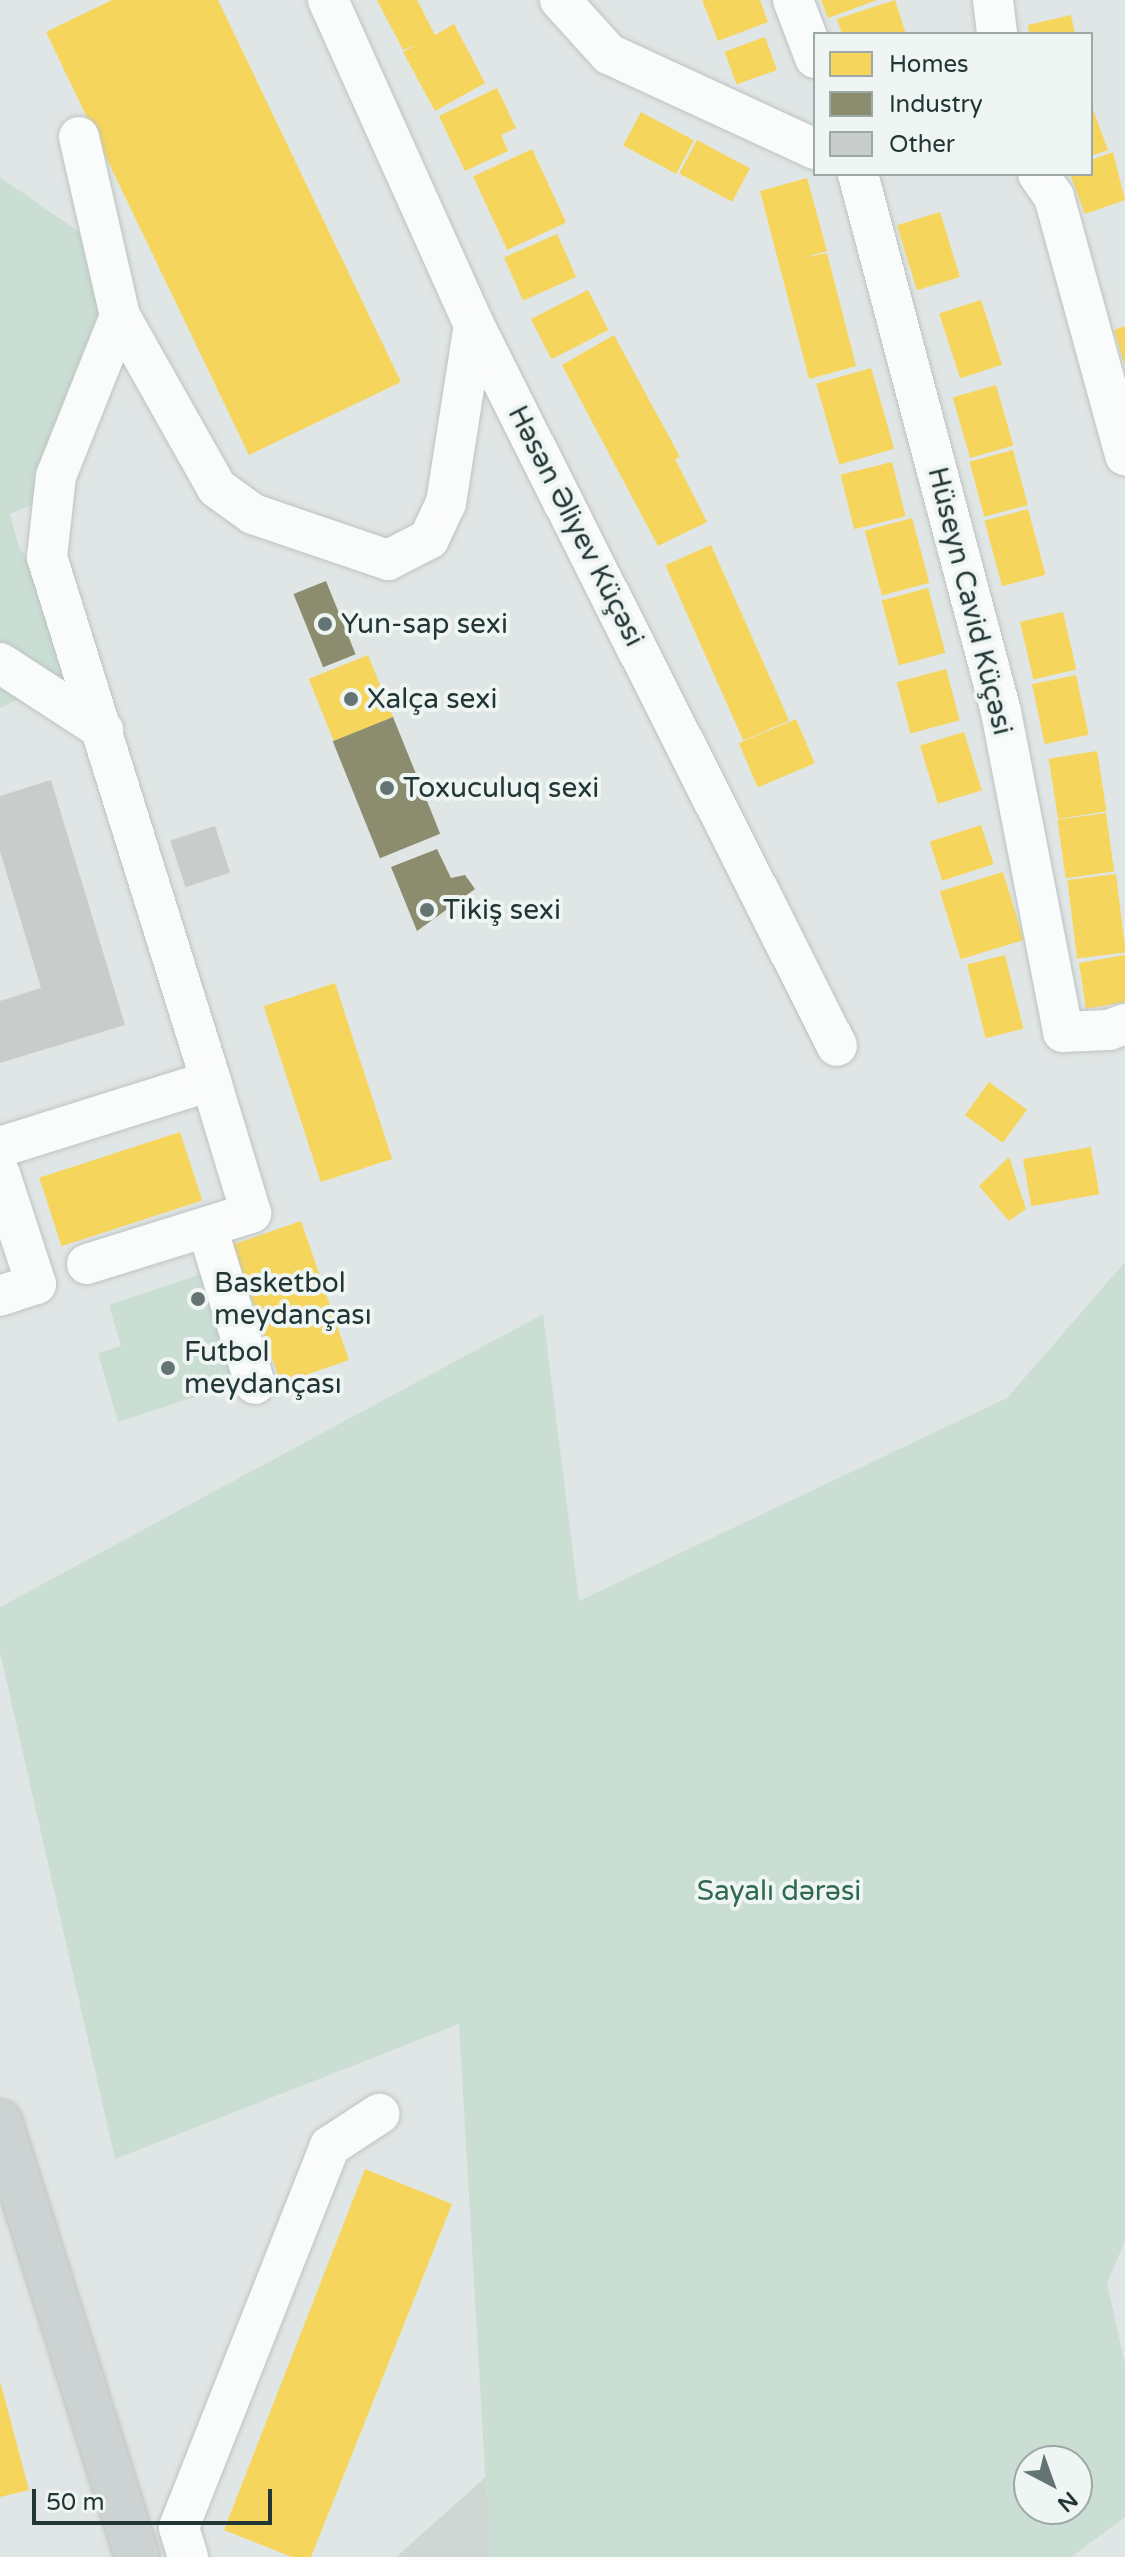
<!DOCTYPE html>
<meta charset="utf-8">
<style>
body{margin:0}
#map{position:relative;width:1125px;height:2557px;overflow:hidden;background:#e0e6e5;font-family:"Varela Round",sans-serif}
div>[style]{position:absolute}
.built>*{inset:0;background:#cfd7d5}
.green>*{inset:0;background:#caded4}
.homes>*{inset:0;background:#f6d55c;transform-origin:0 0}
.industry>*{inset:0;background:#8c8c6e;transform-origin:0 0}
.building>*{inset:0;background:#c8cdcc;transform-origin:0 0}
.roads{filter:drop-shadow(0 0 2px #bdc3c2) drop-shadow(0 0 2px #bdc3c2)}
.minor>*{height:40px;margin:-20px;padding:0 20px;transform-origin:20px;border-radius:20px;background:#fafbfb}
.major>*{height:44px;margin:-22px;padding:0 22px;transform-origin:22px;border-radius:22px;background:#ccd3d2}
.dots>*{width:22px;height:22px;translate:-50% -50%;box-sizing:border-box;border:4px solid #eef5f3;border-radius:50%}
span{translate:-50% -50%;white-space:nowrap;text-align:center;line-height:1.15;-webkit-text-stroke:8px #eef5f3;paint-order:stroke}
.street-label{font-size:28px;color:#213635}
.poi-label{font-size:28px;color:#213635}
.left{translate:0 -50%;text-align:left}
.park-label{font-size:28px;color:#2f6950}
.legend{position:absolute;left:813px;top:32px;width:280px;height:144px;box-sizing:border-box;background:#eef5f3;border:2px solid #9ca9a7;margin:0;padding:10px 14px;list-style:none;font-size:24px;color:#213635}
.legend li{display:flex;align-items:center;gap:16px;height:40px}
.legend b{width:40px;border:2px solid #9ca9a7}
.north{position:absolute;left:1013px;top:2445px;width:80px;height:80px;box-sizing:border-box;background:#eef5f3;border:2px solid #9ca9a7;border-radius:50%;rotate:139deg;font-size:22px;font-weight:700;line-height:32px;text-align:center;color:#213635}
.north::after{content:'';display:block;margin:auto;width:28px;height:36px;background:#647473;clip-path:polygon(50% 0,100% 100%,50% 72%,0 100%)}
.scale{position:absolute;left:32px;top:2489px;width:240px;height:36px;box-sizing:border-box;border:4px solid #213635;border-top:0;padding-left:10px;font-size:24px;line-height:28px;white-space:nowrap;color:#213635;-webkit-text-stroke:6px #eef5f3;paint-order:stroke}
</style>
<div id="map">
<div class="built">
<i style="clip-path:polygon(487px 2476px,490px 2557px,396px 2557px)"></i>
</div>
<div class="green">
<i style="clip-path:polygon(0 177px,105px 250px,96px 357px,40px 502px,10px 514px,19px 547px,52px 599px,64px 677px,0 708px)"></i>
<i style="clip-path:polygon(evenodd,1125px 1262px,1125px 2241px,1107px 2283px,1125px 2364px,1125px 2517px,1071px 2557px,490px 2557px,459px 2024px,115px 2159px,0 1652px,0 1607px,543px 1314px,579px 1601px,1007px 1398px,1125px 1262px,1029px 2461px,1077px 2461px,1077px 2509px,1029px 2509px,1029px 2461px)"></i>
<i style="clip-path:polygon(204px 1273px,238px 1383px,118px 1422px,98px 1353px,121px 1346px,109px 1305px)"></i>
</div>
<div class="homes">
<i style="clip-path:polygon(112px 0,218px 0,401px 382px,249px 455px,46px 32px)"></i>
<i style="clip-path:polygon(377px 0,417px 0,435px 35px,454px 24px,485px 83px,435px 111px,403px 52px,416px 45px,403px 50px)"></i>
<i style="clip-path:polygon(702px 0,760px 0,768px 22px,718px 41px)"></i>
<i style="clip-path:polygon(821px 0,877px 0,828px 18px)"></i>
<i style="clip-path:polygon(895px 0,906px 34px,842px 34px,837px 19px)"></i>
<i style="clip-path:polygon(1071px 15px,1075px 34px,1029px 34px,1028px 25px)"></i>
<i style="left:765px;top:37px;width:35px;height:43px;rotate:70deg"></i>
<i style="clip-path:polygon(497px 88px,516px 128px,501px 135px,508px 151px,465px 171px,439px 116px)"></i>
<i style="clip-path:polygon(1091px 104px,1108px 150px,1091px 156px)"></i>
<i style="left:641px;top:112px;width:60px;height:38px;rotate:28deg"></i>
<i style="left:697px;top:140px;width:60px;height:38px;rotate:28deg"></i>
<i style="left:532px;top:149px;width:81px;height:65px;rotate:65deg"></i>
<i style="clip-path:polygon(1113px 152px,1125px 200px,1085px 214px,1070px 174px,1091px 174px,1091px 160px)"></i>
<i style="clip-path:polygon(807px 178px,827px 251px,802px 258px,827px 253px,856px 366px,809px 379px,760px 191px)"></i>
<i style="left:940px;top:212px;width:68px;height:45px;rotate:73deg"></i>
<i style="left:557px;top:234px;width:47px;height:58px;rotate:66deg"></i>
<i style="left:588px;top:290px;width:45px;height:64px;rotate:63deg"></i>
<i style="left:981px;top:300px;width:68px;height:44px;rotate:72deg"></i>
<i style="clip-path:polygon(1125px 326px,1125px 363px,1124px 364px,1114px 330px)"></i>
<i style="clip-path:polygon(614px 335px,680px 457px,675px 459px,707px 522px,658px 546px,562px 365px)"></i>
<i style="left:871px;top:368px;width:84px;height:57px;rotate:74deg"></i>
<i style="left:996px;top:385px;width:63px;height:45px;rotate:74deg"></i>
<i style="left:1013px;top:450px;width:57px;height:45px;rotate:75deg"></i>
<i style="left:892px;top:462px;width:56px;height:53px;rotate:76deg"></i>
<i style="left:1028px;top:509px;width:68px;height:45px;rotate:75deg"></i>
<i style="left:912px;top:518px;width:67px;height:49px;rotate:75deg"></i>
<i style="left:711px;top:545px;width:192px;height:50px;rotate:66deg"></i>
<i style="left:928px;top:588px;width:67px;height:48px;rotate:75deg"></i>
<i style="left:1063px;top:612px;width:59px;height:44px;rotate:77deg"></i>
<i style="left:368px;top:655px;width:67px;height:64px;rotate:68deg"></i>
<i style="left:946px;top:669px;width:53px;height:51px;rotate:75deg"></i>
<i style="left:1076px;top:675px;width:61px;height:45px;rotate:78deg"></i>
<i style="left:796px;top:719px;width:48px;height:62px;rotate:67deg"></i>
<i style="left:964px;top:732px;width:61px;height:46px;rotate:73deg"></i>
<i style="left:1097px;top:751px;width:61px;height:49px;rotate:81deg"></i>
<i style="left:1106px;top:813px;width:59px;height:49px;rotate:82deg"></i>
<i style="left:981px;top:825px;width:41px;height:54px;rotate:72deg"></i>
<i style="left:1003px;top:872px;width:71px;height:66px;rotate:73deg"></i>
<i style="left:1116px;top:874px;width:79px;height:49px;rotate:83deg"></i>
<i style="left:1005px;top:955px;width:76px;height:39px;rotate:76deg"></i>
<i style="clip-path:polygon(1125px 955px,1125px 1002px,1086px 1009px,1079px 963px)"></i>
<i style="left:335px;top:983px;width:185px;height:75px;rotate:72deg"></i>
<i style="left:989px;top:1082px;width:47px;height:41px;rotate:36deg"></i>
<i style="left:180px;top:1132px;width:72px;height:148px;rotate:72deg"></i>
<i style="left:1091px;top:1147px;width:48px;height:69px;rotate:80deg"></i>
<i style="clip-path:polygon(1009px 1157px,1026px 1209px,1009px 1221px,979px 1186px)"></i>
<i style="left:301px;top:1221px;width:147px;height:72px;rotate:71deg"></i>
<i style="clip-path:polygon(365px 2169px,452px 2204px,311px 2557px,292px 2557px,224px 2530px)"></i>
<i style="clip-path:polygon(0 2381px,29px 2490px,0 2497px)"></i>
</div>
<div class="industry">
<i style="left:326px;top:581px;width:79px;height:35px;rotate:68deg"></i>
<i style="left:393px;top:717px;width:126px;height:65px;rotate:68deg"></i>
<i style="clip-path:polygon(437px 849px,451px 878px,465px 875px,475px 889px,417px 931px,391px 867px)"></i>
</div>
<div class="building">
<i style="clip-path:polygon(51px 780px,125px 1025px,0 1063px,0 1001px,41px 988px,0 851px,0 796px)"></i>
<i style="left:215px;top:826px;width:49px;height:47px;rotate:72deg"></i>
</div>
<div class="roads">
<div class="minor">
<i style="left:328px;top:0;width:356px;rotate:65.8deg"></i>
<i style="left:474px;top:325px;width:807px;rotate:63.28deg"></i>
<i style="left:560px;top:0;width:73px;rotate:47.8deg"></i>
<i style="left:609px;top:54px;width:227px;rotate:24.8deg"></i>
<i style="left:793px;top:0;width:62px;rotate:69.2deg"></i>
<i style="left:993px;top:0;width:34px;rotate:83deg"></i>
<i style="left:79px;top:137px;width:184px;rotate:77.1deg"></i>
<i style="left:120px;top:316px;width:197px;rotate:60.6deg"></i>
<i style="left:217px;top:488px;width:44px;rotate:35.8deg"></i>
<i style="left:253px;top:514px;width:143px;rotate:18.8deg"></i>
<i style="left:388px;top:560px;width:46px;rotate:-27.1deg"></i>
<i style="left:429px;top:539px;width:40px;rotate:-65deg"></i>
<i style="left:446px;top:503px;width:180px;rotate:-81.1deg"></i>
<i style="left:858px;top:174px;width:557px;rotate:75.11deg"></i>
<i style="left:1001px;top:712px;width:326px;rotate:79deg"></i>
<i style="left:1063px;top:1032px;width:46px;rotate:-2.5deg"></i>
<i style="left:1109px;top:1030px;width:17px;rotate:-21deg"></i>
<i style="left:1038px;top:174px;width:28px;rotate:55deg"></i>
<i style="left:1054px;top:197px;width:268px;rotate:74.6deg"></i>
<i style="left:0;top:663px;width:123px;rotate:33deg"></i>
<i style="left:0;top:1147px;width:221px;rotate:-17.4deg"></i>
<i style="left:211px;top:1081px;width:549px;rotate:-107.38deg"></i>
<i style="left:47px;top:557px;width:81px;rotate:-83.7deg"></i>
<i style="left:56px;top:476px;width:172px;rotate:-68.2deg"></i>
<i style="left:0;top:1174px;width:116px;rotate:71.9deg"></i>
<i style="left:36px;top:1284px;width:38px;rotate:162deg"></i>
<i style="left:207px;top:1227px;width:164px;rotate:73deg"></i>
<i style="left:87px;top:1264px;width:172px;rotate:-17.3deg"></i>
<i style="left:251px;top:1213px;width:138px;rotate:-106.9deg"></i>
<i style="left:188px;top:2557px;width:31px;rotate:-107deg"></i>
<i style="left:179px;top:2527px;width:410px;rotate:-68.4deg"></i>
<i style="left:330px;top:2146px;width:59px;rotate:-33.1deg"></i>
</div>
<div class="major">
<i style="left:0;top:2122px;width:456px;rotate:72.5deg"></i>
</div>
</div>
<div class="dots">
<i style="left:325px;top:624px;background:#647473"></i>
<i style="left:351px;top:699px;background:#647473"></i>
<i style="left:387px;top:788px;background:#647473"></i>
<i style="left:427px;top:910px;background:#647473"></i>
<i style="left:198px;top:1299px;background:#647473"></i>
<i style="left:168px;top:1368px;background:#647473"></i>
</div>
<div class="street-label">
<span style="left:576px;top:526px;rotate:63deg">Həsən Əliyev Küçəsi</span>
<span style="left:970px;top:601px;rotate:76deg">Hüseyn Cavid Küçəsi</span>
</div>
<div class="poi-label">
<span class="left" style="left:341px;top:624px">Yun-sap sexi</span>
<span class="left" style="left:367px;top:699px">Xalça sexi</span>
<span class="left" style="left:403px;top:788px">Toxuculuq sexi</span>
<span class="left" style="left:443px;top:910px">Tikiş sexi</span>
<span class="left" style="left:214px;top:1299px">Basketbol<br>meydançası</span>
<span class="left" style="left:184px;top:1368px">Futbol<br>meydançası</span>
</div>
<div class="park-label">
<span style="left:779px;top:1891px">Sayalı dərəsi</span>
</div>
<ul class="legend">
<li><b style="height:22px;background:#f6d55c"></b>Homes</li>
<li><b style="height:22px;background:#8c8c6e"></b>Industry</li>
<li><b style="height:22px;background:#c8cdcc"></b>Other</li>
</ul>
<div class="north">N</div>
<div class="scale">50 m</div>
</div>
